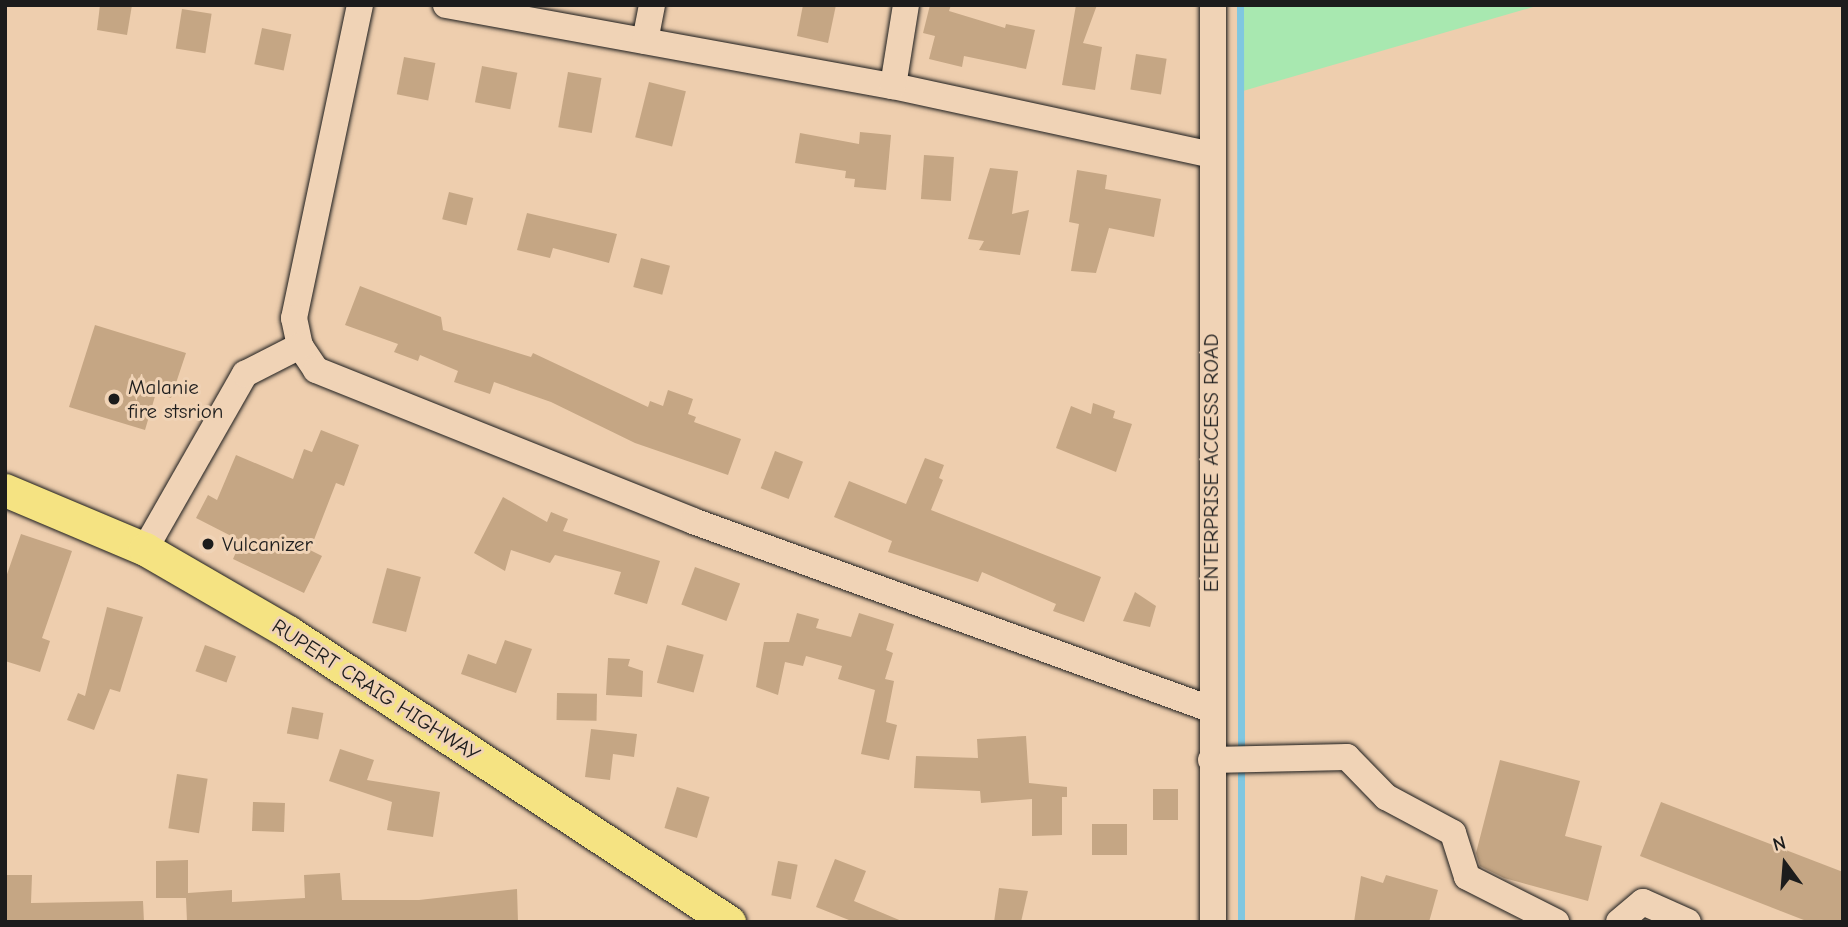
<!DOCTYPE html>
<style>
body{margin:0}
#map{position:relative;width:1848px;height:927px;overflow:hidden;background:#eeceae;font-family:"Comic Neue",sans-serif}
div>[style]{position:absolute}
.green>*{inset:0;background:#a8e8b0}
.stream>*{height:7px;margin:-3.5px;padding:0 3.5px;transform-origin:3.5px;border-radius:3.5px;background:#80c7e0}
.building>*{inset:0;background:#c5a684;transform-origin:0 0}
.roads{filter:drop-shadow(0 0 2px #1c1c1c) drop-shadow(0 0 2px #1c1c1c)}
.minor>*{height:26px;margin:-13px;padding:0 13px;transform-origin:13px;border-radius:13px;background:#f0d3b6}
.major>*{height:33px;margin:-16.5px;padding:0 16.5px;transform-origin:16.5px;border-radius:16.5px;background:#f5e382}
.dots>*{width:19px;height:19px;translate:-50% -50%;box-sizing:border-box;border:4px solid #f0d3b6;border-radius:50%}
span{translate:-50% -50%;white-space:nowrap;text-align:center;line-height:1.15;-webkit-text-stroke:6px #f0d3b6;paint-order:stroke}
.poi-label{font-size:21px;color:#1c1c1c}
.left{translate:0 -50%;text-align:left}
.street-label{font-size:21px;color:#1c1c1c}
.frame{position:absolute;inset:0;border:7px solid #1c1c1c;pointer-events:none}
.north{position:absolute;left:1750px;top:829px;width:70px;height:70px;-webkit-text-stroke:5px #f0d3b6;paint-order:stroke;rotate:344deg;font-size:19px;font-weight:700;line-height:28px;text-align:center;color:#1c1c1c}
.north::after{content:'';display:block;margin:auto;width:24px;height:32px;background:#1c1c1c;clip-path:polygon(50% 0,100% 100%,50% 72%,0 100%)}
</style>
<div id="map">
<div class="green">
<i style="clip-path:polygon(1242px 5px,1540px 5px,1243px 91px)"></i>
</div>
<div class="stream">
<i style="left:1240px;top:5px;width:748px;rotate:89.92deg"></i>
<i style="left:1241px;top:765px;width:157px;rotate:90deg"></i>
</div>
<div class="building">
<i style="clip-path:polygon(100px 5px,132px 5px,127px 35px,97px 30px)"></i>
<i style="clip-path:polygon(803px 5px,836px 5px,828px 43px,797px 36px)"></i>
<i style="clip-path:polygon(930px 5px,951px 5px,949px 11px,1005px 28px,1006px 24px,1035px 30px,1026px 69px,964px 56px,962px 67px,929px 59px,935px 36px,923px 33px)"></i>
<i style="clip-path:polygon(1076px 5px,1097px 5px,1083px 43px,1102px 47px,1095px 90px,1062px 85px)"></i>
<i style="left:182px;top:9px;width:30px;height:40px;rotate:9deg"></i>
<i style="left:262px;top:28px;width:30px;height:37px;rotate:12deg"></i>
<i style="left:1136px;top:54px;width:31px;height:36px;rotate:9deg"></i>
<i style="left:404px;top:57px;width:32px;height:38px;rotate:11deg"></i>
<i style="left:482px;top:66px;width:36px;height:37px;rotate:11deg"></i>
<i style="left:568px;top:72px;width:34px;height:56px;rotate:10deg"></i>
<i style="left:649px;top:82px;width:38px;height:57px;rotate:14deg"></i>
<i style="clip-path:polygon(860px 132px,891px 135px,886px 190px,854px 187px,855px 179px,845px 178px,846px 171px,795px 163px,800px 133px,859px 144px)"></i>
<i style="left:924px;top:155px;width:30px;height:44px;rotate:4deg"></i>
<i style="clip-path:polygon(990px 168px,1018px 171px,1012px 214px,1029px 210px,1020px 255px,979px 250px,984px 241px,968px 239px)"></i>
<i style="clip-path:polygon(1077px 170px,1107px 175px,1105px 189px,1161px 199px,1154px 237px,1109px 228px,1096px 273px,1071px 271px,1079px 224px,1069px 222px)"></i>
<i style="left:449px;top:192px;width:25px;height:28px;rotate:14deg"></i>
<i style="clip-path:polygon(527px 213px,617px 234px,609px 263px,553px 248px,550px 258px,517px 250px)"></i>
<i style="left:641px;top:258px;width:30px;height:30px;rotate:15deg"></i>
<i style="clip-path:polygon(360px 286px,441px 317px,443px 330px,531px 357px,533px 353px,648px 407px,650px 401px,663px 406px,668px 390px,693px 399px,688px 414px,696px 417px,694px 422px,741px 439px,728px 475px,635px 443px,551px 402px,494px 382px,490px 394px,454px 382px,458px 371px,420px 355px,418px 361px,394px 352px,398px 344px,345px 325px)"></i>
<i style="clip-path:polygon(95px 325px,186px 353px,171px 398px,156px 393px,145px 430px,69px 407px)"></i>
<i style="clip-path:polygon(1093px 403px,1115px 411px,1113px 418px,1132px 424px,1116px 472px,1056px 448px,1071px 406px,1091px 414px)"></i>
<i style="clip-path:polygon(321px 430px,359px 445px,344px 486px,336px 483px,310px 550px,322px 556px,304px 593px,233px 559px,241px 541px,196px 518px,208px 495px,217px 500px,236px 455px,293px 479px,304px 449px,312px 452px)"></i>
<i style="left:775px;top:451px;width:30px;height:40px;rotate:21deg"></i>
<i style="clip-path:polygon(925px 458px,944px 465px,939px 478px,943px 480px,931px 510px,1101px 577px,1084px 622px,1053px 611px,1056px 604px,982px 572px,978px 582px,888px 552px,892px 541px,834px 517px,849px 481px,906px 504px)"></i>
<i style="clip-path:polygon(503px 497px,547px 522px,551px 512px,568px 519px,563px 531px,660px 561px,647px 604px,614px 594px,621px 572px,555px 555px,550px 563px,511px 550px,505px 571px,474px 553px)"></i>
<i style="clip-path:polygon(21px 534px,72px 551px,42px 638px,50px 641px,40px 672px,5px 661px,5px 580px)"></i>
<i style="left:695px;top:567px;width:48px;height:40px;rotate:20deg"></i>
<i style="left:387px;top:568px;width:35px;height:57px;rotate:15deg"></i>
<i style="clip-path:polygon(1135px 592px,1156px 606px,1150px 627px,1123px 621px)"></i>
<i style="clip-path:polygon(107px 607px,143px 617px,120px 692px,110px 689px,94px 730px,67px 720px,78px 693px,85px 696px)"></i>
<i style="clip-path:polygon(797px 613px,819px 619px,816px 628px,851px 637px,859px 613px,894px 624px,886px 650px,893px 653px,885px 679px,894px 681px,886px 722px,897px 725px,889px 760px,861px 754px,875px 690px,838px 679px,842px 666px,806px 656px,803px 666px,785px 662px,778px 695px,756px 687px,764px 642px,789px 642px)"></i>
<i style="clip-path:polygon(505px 640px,532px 649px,516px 693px,461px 674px,468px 654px,496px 664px)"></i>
<i style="left:205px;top:645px;width:33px;height:28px;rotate:20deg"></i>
<i style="left:667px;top:645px;width:38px;height:39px;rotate:15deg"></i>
<i style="clip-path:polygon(608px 658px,630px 659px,628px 666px,643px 671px,642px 697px,606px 695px)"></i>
<i style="left:557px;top:693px;width:40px;height:27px;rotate:1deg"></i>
<i style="left:292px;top:707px;width:32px;height:27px;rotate:11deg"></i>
<i style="clip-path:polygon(591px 729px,637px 734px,634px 757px,613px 754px,610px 780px,585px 777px)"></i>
<i style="clip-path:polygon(1026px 736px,1029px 783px,1067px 787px,1067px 797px,1062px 797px,1062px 835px,1032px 836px,1032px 799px,981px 803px,980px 791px,914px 788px,916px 756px,978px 758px,977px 739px)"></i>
<i style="clip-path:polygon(340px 749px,374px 760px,367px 780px,440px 792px,433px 837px,387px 830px,392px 802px,329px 781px)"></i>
<i style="clip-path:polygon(1500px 760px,1580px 781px,1565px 836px,1602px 846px,1588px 901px,1504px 878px,1480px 866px,1476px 853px)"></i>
<i style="left:177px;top:774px;width:31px;height:55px;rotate:9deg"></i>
<i style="left:677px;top:787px;width:34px;height:43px;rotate:17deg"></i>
<i style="left:1153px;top:789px;width:25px;height:31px"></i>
<i style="left:253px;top:802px;width:32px;height:29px;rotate:2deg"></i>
<i style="clip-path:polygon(1661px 802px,1843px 872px,1843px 922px,1809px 922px,1640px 856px)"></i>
<i style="left:1092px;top:824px;width:35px;height:31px"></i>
<i style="clip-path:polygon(835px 859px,866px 871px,854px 901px,904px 922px,854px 922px,816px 907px)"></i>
<i style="clip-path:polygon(188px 860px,188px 893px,232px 890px,232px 902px,305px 898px,304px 875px,340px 873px,342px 900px,419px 900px,517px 889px,518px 922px,187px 922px,186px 898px,156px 898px,156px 861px)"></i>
<i style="left:778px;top:861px;width:20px;height:35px;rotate:11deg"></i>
<i style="clip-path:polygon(5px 875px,32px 875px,31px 903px,143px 901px,144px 922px,5px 922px)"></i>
<i style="clip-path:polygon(1386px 875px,1438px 890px,1429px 922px,1354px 922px,1361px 876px,1383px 883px)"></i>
<i style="clip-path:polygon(999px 888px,1028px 891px,1021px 922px,994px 922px)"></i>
</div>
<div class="roads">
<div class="minor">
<i style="left:360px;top:5px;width:320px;rotate:101.9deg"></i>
<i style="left:294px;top:318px;width:29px;rotate:78deg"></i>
<i style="left:300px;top:346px;width:29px;rotate:56deg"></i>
<i style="left:316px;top:370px;width:406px;rotate:21.8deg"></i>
<i style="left:693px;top:521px;width:550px;rotate:19.98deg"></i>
<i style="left:446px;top:5px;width:454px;rotate:10.3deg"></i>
<i style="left:893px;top:86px;width:326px;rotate:12.2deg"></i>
<i style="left:645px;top:41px;width:37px;rotate:-79deg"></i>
<i style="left:893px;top:86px;width:82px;rotate:-80.9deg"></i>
<i style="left:145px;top:549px;width:202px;rotate:-60.3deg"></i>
<i style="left:245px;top:374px;width:62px;rotate:-27deg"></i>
<i style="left:1211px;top:760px;width:136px;rotate:-1.3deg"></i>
<i style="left:1347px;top:757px;width:56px;rotate:45.7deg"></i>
<i style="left:1386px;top:797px;width:76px;rotate:28.2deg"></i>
<i style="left:1453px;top:833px;width:46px;rotate:72.3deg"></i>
<i style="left:1467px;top:877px;width:100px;rotate:26.8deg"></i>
<i style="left:1213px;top:922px;width:917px;rotate:-90deg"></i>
<i style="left:1619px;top:922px;width:31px;rotate:-40deg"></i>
<i style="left:1643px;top:902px;width:49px;rotate:24deg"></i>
</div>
<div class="major">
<i style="left:5px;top:490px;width:152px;rotate:22.9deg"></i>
<i style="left:145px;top:549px;width:165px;rotate:30.1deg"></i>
<i style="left:288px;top:632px;width:528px;rotate:33.33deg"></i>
</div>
</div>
<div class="dots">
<i style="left:114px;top:399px;background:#1c1c1c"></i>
<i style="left:208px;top:544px;background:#1c1c1c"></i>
</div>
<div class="poi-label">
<span class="left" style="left:128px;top:399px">Malanie<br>fire stsrion</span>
<span class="left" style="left:222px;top:544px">Vulcanizer</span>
</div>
<div class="street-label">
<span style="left:1211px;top:463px;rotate:-90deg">ENTERPRISE ACCESS ROAD</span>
<span style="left:376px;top:690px;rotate:33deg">RUPERT CRAIG HIGHWAY</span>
</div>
<div class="frame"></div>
<div class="north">N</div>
</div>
